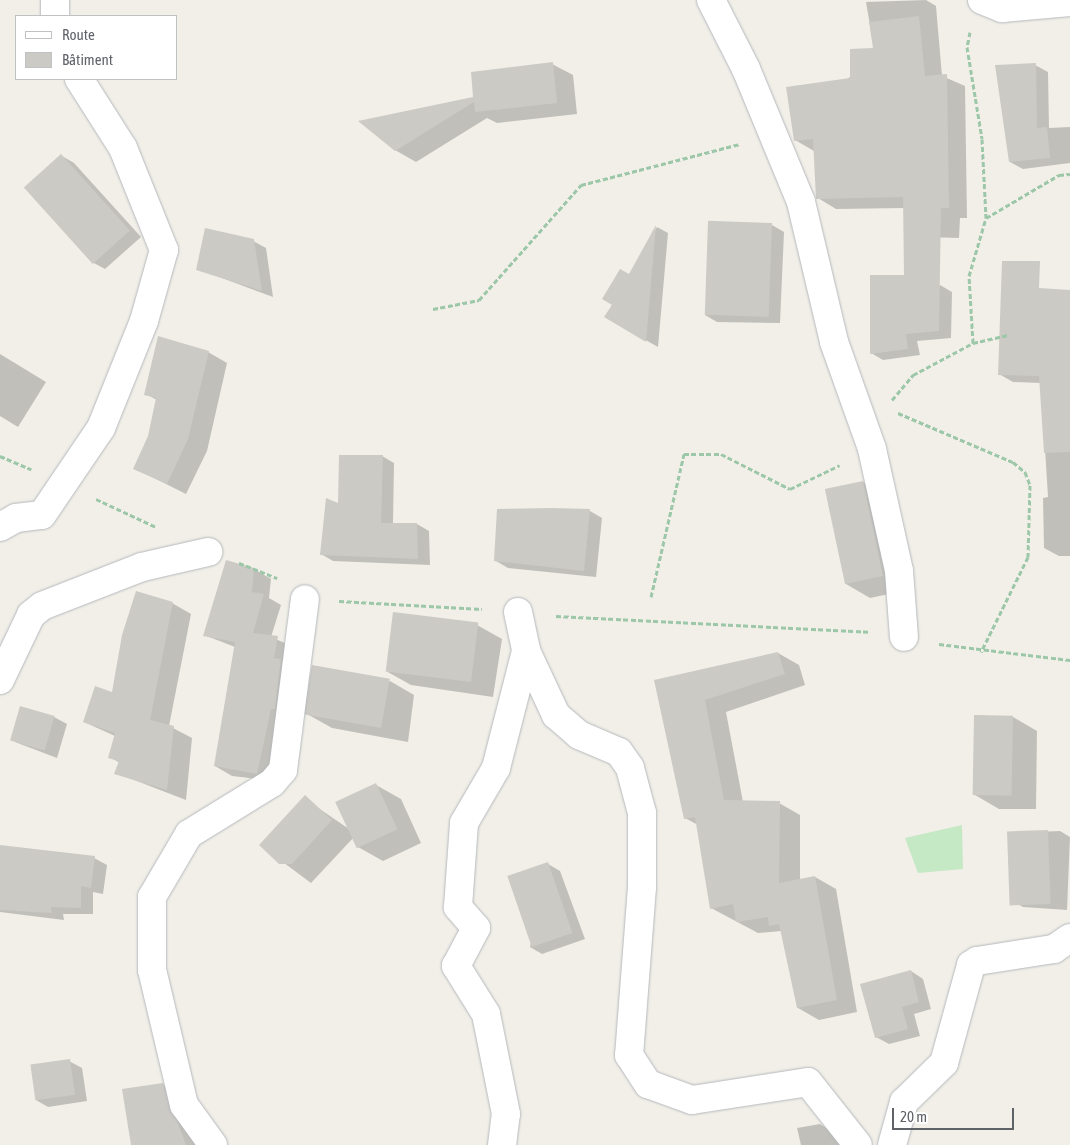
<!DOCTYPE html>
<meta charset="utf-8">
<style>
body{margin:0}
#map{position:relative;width:1070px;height:1145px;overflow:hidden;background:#f1efe8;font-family:"Asap Condensed",sans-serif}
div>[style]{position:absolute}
.green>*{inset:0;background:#c5e8c5}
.shadow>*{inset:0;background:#0003}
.building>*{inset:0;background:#cccac5;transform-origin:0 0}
.path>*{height:3px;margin-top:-1.5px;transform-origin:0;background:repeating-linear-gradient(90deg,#9cc7a9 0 5px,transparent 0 7.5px)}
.roads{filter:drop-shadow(0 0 1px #b5b8bc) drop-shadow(0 0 1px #b5b8bc)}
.street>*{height:28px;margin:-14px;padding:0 14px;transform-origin:14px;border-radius:14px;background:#fff}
span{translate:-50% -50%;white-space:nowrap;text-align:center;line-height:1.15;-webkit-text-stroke:5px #fff;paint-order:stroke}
.legend{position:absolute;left:15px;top:15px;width:162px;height:65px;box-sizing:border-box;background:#fff;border:1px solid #bfc1c3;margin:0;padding:6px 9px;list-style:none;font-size:15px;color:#5f6368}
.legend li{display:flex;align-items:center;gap:10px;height:25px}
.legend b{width:25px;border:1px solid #bfc1c3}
.scale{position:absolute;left:892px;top:1108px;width:122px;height:22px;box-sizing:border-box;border:2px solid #5f6368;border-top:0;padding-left:6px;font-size:15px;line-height:18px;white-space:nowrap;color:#5f6368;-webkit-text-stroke:4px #fff;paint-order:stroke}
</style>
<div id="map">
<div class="green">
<i style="clip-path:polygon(962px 825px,963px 869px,918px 873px,905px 838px)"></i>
</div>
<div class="shadow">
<i style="clip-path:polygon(926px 0,936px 6px,942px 76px,965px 86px,967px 218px,960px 218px,959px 238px,924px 237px,905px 208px,836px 209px,818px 198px,814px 151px,795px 140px,874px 49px,866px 2px)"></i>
<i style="clip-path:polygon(552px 64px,573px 75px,577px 114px,497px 123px,487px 118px,416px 162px,395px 150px,475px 98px)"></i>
<i style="clip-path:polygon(1035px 65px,1048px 72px,1049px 128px,1070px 127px,1070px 163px,1023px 169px,1010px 162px)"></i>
<i style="clip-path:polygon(62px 156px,74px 163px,141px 237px,105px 269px,92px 262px)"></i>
<i style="clip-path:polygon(772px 225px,784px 232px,780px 323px,717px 322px,705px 315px)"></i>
<i style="clip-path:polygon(657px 227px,668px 233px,658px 347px,605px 317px)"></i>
<i style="clip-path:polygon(253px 241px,266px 248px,273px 297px,198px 269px)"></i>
<i style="clip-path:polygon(940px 285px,952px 292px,951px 338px,917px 341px,920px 355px,883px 360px,871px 353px)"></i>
<i style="clip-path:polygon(1070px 291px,1070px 556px,1059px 556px,1044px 548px,1043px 498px,1048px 497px,1041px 383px,1013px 382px,999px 374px)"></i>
<i style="clip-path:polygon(208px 352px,227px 363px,207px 451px,186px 494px,134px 468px,149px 436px,157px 400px,146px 394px)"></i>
<i style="clip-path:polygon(0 354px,46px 382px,18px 427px,0 416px)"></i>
<i style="clip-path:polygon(382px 456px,394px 463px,393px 524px,417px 524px,429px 531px,430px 565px,333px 561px,321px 554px,339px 505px)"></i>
<i style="clip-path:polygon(863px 482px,887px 496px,908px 590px,870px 598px,846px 584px)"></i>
<i style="clip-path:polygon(498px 510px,590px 511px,602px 518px,596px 577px,508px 568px,496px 561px)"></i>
<i style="clip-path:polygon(254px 569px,271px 579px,269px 598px,281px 605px,271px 637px,294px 647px,277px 781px,232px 776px,215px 766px,235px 647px,204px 635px)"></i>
<i style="clip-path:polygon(172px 603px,191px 614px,169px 726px,192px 738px,186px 800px,116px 773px,120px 763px,110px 757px,115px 736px,84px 722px,113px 694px)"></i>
<i style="clip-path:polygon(477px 625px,502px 639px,493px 697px,411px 685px,386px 671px)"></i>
<i style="clip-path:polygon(778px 653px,799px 665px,805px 685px,726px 712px,743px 802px,779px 803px,800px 815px,800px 880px,815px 877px,836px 889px,857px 1012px,819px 1020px,798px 1008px,781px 931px,758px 933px,711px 908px,698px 825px,685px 818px,655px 681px)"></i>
<i style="clip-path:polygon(390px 681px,414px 695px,408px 742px,332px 728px,307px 714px)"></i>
<i style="clip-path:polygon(54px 717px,67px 724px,57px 758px,15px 742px)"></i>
<i style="clip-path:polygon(1013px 717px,1037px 731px,1036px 809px,999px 809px,975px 795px)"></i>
<i style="clip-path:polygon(376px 785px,401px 799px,421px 843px,383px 861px,358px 847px,354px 837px,311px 883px,260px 845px,311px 803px,349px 829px)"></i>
<i style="clip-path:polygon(1060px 831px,1070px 837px,1067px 910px,1023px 907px,1010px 899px,1008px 833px)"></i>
<i style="clip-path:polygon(0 846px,94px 858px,107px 865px,103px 894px,93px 892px,93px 914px,63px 914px,64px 920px,0 912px)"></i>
<i style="clip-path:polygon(548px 864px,560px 871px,585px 939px,542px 954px,530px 947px)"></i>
<i style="clip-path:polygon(911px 971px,923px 979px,931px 1009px,914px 1014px,920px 1036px,889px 1044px,876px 1037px)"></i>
<i style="clip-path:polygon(69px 1061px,82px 1068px,87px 1101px,48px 1107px,36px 1100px)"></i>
<i style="clip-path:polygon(162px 1084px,187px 1099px,207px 1145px,132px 1145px)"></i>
<i style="clip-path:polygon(820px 1124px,833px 1132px,842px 1145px,801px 1145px,797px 1128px)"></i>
</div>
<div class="building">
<i style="clip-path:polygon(919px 16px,925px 76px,947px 74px,949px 208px,941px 208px,939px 331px,906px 334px,908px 349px,870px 354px,870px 275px,904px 275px,903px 197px,816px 199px,813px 139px,794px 141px,786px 87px,850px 78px,850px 49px,873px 48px,869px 22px)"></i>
<i style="clip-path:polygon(553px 62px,557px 103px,475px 112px,474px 102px,395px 151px,358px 121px,473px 97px,471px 72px)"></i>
<i style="clip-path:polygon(1036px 63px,1037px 128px,1047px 127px,1050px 158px,1009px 162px,995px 65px)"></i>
<i style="left:61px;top:154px;width:103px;height:50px;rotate:48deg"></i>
<i style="left:772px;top:223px;width:94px;height:64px;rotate:92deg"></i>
<i style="clip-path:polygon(656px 225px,646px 342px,604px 317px,612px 305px,602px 299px,620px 269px,629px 274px)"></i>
<i style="clip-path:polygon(205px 228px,254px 239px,262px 291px,196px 270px)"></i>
<i style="clip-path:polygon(1002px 261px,1040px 261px,1039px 288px,1070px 290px,1070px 452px,1044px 453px,1039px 376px,998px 375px)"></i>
<i style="clip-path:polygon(158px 336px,209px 351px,188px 439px,167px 484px,133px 469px,148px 436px,156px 398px,144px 395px)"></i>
<i style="clip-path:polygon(339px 455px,383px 455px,381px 523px,417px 523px,418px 559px,320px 555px,326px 498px,338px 503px)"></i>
<i style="left:863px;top:481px;width:97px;height:39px;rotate:78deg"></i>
<i style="clip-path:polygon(553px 508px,590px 509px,584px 571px,494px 561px,497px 509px)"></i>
<i style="clip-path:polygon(226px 560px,254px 568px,252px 592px,264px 594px,253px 633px,278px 636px,274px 658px,281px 659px,275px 709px,271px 709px,257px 774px,214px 766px,235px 642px,203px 636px)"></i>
<i style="clip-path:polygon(136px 591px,173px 602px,150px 720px,174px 726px,167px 790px,114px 774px,119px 761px,108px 758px,115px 733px,83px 722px,95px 686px,112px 692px,122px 635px)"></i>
<i style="left:393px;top:612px;width:86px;height:60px;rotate:7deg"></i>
<i style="clip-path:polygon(778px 652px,785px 674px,705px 700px,724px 800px,780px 801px,779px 883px,815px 876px,837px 1000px,797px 1008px,779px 924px,769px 926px,768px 917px,736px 922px,733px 904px,710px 909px,695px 817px,684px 819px,654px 680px)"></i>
<i style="left:312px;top:665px;width:79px;height:50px;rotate:10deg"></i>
<i style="left:20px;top:706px;width:36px;height:36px;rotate:16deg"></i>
<i style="left:974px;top:715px;width:39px;height:80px;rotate:1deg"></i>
<i style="left:376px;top:783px;width:51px;height:45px;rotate:65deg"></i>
<i style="clip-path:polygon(305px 795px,332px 820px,292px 864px,279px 864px,259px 845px)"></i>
<i style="left:1048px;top:830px;width:74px;height:41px;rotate:88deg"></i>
<i style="clip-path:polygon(0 845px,95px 856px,91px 888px,81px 886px,81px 908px,51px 907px,52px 913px,0 910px)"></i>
<i style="left:548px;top:862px;width:75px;height:43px;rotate:71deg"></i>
<i style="clip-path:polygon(911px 970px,919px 1002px,902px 1007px,908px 1029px,875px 1038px,860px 984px)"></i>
<i style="left:70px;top:1059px;width:36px;height:40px;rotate:82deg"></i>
<i style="clip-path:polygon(163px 1083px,186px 1145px,131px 1145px,122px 1089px)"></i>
</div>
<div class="path">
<i style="left:970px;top:32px;width:15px;rotate:101deg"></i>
<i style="left:967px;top:47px;width:93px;rotate:80.7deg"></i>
<i style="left:982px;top:139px;width:79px;rotate:87.1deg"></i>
<i style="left:433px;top:309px;width:47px;rotate:-11.1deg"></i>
<i style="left:479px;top:300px;width:154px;rotate:-48.4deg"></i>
<i style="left:581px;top:185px;width:163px;rotate:-14.5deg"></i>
<i style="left:973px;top:343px;width:67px;rotate:-93.4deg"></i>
<i style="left:969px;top:276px;width:60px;rotate:-73.7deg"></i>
<i style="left:986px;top:218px;width:85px;rotate:-30.5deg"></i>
<i style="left:1059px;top:175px;width:11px;rotate:-5deg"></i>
<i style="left:892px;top:400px;width:33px;rotate:-50deg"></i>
<i style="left:913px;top:375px;width:68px;rotate:-28.1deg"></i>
<i style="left:973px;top:343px;width:37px;rotate:-13deg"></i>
<i style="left:898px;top:413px;width:125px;rotate:23.1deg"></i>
<i style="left:1013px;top:462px;width:16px;rotate:40deg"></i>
<i style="left:1025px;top:472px;width:14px;rotate:69deg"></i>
<i style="left:1030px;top:485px;width:72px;rotate:91.6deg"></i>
<i style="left:1028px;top:557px;width:106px;rotate:116.3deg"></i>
<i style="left:0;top:456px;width:34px;rotate:23deg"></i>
<i style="left:96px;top:499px;width:66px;rotate:25deg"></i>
<i style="left:239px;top:563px;width:41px;rotate:21.5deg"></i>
<i style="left:651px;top:597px;width:147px;rotate:-77deg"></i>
<i style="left:684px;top:454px;width:37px"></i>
<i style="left:721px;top:454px;width:77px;rotate:26.9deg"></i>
<i style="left:790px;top:489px;width:55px;rotate:-25.6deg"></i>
<i style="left:339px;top:601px;width:143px;rotate:3.2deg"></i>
<i style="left:556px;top:616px;width:313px;rotate:2.9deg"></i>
<i style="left:939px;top:644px;width:132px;rotate:7deg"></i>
</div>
<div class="roads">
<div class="street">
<i style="left:55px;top:0;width:16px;rotate:90deg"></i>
<i style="left:711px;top:0;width:77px;rotate:63.1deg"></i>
<i style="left:746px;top:69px;width:144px;rotate:67.5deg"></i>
<i style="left:801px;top:202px;width:144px;rotate:76.7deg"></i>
<i style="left:834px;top:342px;width:114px;rotate:70.4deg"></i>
<i style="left:872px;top:449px;width:125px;rotate:77.5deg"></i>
<i style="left:899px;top:571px;width:66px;rotate:85.7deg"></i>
<i style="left:982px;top:0;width:22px;rotate:22deg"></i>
<i style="left:1002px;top:8px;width:68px;rotate:-5deg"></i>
<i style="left:0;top:527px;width:18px;rotate:-29deg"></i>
<i style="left:16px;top:518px;width:26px;rotate:-7deg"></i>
<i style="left:42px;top:515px;width:105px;rotate:-55.9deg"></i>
<i style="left:101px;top:428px;width:115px;rotate:-68.1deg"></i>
<i style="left:144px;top:321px;width:74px;rotate:-74.3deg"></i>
<i style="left:164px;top:250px;width:110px;rotate:-111.9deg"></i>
<i style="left:123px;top:148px;width:82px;rotate:-122.5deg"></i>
<i style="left:518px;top:612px;width:40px;rotate:78deg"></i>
<i style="left:526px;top:651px;width:71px;rotate:64.9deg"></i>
<i style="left:556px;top:715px;width:30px;rotate:41deg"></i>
<i style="left:579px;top:735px;width:43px;rotate:23deg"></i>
<i style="left:619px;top:752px;width:19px;rotate:55deg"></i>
<i style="left:630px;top:768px;width:47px;rotate:75.1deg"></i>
<i style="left:642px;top:813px;width:74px;rotate:90deg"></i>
<i style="left:642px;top:887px;width:169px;rotate:94.4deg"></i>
<i style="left:629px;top:1055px;width:35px;rotate:57deg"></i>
<i style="left:648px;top:1084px;width:47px;rotate:20deg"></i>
<i style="left:692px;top:1100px;width:117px;rotate:-8.8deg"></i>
<i style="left:808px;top:1082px;width:80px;rotate:51.6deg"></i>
<i style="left:0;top:680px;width:72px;rotate:-64.5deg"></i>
<i style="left:31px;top:615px;width:14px;rotate:-39deg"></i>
<i style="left:42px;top:606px;width:107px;rotate:-21.3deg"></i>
<i style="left:142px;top:567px;width:68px;rotate:-12.8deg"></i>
<i style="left:213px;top:1145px;width:49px;rotate:-125.9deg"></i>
<i style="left:184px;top:1105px;width:139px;rotate:-103.3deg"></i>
<i style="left:152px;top:970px;width:73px;rotate:-90deg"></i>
<i style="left:152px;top:897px;width:73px;rotate:-59.6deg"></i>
<i style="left:189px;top:834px;width:97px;rotate:-31.6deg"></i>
<i style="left:272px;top:783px;width:17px;rotate:-50deg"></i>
<i style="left:283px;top:770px;width:172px;rotate:-82.7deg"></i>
<i style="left:502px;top:1145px;width:31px;rotate:-83deg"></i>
<i style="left:506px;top:1114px;width:102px;rotate:-101.3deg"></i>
<i style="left:486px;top:1014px;width:57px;rotate:-122deg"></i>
<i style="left:456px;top:966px;width:43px;rotate:-62.2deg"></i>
<i style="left:476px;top:928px;width:28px;rotate:-131deg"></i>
<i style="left:458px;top:907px;width:84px;rotate:-85.9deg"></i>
<i style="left:464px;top:823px;width:64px;rotate:-59.8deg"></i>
<i style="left:496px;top:768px;width:121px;rotate:-75.6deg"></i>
<i style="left:892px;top:1145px;width:45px;rotate:-74.4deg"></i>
<i style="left:904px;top:1102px;width:56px;rotate:-44.3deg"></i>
<i style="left:944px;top:1063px;width:102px;rotate:-74.6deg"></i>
<i style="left:971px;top:965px;width:7px;rotate:-34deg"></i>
<i style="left:977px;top:961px;width:78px;rotate:-8.9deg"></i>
<i style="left:1054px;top:949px;width:19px;rotate:-35deg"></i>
</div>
</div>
<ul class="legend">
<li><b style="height:6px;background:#fff"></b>Route</li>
<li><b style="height:14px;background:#cccac5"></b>Bâtiment</li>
</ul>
<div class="scale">20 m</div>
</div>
